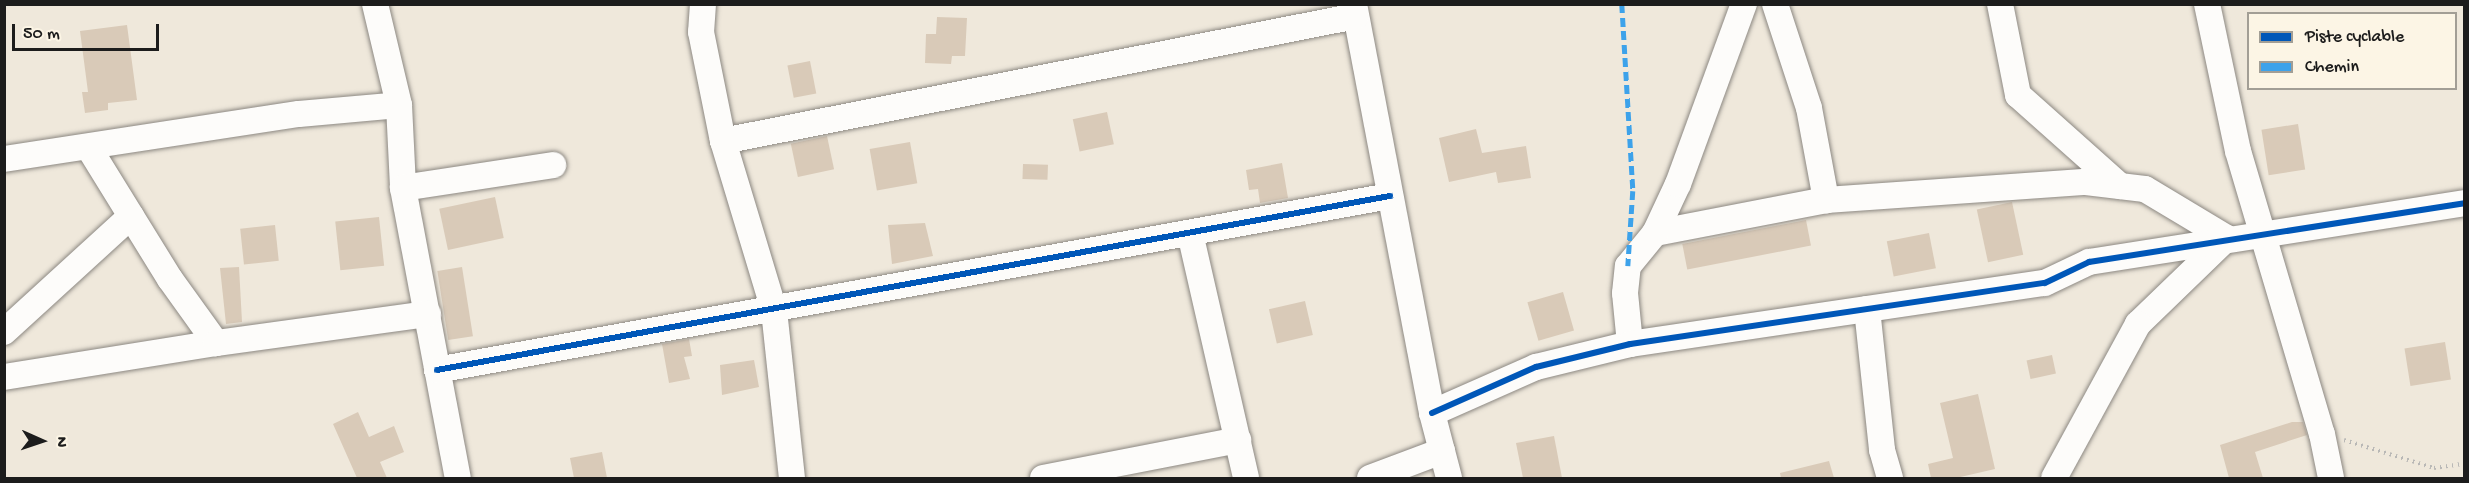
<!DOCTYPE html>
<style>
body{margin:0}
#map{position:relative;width:2469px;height:483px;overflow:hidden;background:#efe8db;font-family:"Gochi Hand",sans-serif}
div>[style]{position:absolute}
.building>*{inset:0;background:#d9cab8;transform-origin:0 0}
.path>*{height:4px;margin-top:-2px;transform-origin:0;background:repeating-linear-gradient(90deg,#b9b8b6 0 1.5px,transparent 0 6px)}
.roads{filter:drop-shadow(0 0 2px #8c8882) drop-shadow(0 0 2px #8c8882)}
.minor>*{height:26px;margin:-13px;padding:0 13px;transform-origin:13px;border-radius:13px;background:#fdfcfa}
.quiet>*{height:4.5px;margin-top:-2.25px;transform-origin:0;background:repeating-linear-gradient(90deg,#3da2ea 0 9px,transparent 0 13.5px)}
.cycleway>*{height:6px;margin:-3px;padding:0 3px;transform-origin:3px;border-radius:3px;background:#0057b8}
span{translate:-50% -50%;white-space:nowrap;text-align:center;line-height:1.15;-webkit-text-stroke:6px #fcf5e5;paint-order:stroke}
.frame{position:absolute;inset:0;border:6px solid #1c1c1c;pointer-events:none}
.legend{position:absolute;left:2247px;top:12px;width:210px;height:78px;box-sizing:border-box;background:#fcf5e5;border:2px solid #a29e95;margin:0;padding:8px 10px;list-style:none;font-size:18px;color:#1c1c1c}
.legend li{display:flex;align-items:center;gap:12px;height:30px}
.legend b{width:30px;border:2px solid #a29e95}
.north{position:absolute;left:12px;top:411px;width:60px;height:60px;-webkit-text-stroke:4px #fcf5e5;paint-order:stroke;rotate:93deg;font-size:16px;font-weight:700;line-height:24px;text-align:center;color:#1c1c1c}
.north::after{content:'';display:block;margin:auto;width:21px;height:27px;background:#1c1c1c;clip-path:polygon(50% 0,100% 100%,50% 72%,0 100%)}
.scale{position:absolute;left:12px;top:24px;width:147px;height:27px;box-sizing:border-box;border:3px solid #1c1c1c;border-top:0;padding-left:8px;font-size:18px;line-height:21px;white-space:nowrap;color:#1c1c1c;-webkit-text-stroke:4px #fcf5e5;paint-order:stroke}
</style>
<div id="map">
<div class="building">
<i style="clip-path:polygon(937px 17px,967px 18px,965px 56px,952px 56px,951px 64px,925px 63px,926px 34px,936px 34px)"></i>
<i style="clip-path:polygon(127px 25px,137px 100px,108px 103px,108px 110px,85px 113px,82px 92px,88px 92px,80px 31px)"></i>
<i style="left:810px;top:61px;width:33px;height:23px;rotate:79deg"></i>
<i style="left:1107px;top:112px;width:33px;height:35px;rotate:78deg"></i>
<i style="left:2298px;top:124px;width:46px;height:37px;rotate:81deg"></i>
<i style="clip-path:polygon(1476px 129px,1482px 153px,1526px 146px,1531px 178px,1498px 183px,1496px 172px,1449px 182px,1439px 138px)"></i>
<i style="left:827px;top:136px;width:34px;height:37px;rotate:78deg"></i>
<i style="left:910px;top:142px;width:42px;height:41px;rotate:80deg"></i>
<i style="clip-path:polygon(1282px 163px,1288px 198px,1260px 203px,1258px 189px,1249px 190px,1246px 170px)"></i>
<i style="left:1023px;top:164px;width:25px;height:15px;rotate:2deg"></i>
<i style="left:495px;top:197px;width:42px;height:57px;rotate:78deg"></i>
<i style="left:2012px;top:202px;width:54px;height:36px;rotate:78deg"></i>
<i style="left:379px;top:217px;width:49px;height:44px;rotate:84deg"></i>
<i style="left:1806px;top:220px;width:26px;height:126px;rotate:79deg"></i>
<i style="clip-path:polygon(925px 223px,933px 256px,892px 264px,888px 225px)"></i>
<i style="left:275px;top:225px;width:36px;height:35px;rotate:84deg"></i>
<i style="left:1929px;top:233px;width:36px;height:43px;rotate:79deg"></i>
<i style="clip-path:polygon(239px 267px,242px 322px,226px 324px,220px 268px)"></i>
<i style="left:462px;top:267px;width:70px;height:25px;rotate:81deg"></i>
<i style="left:1563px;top:292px;width:40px;height:37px;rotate:74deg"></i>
<i style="left:1305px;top:301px;width:35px;height:37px;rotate:77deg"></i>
<i style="clip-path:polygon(689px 339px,692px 356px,684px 357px,690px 379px,669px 383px,662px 344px)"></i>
<i style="left:2445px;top:342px;width:38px;height:41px;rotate:81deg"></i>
<i style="left:2052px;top:355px;width:19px;height:26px;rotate:78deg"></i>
<i style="clip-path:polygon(754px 360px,759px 387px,722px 395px,720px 365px)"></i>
<i style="clip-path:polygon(1978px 394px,1995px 469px,1956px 478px,1931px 478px,1928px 464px,1953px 458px,1940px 403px)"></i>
<i style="clip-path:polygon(358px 412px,369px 437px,394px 426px,404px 452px,380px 462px,387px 478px,357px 478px,333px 424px)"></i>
<i style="clip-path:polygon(2292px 422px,2303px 422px,2307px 435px,2255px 452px,2263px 478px,2229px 478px,2220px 445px)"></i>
<i style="clip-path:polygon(1554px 436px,1562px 478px,1523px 478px,1516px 443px)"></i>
<i style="clip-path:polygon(602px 452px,607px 478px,574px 478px,570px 458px)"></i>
<i style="clip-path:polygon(1829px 461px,1834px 478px,1781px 478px,1780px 473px)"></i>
</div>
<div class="path">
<i style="left:2344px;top:440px;width:94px;rotate:17.3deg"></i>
<i style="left:2434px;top:468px;width:30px;rotate:-8deg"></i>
</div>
<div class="roads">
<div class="minor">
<i style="left:375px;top:4px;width:104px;rotate:76.6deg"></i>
<i style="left:399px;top:105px;width:83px;rotate:87.2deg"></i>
<i style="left:403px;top:188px;width:295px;rotate:79.3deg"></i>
<i style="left:703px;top:4px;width:28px;rotate:94deg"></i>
<i style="left:701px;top:32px;width:111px;rotate:78.6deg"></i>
<i style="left:723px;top:141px;width:177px;rotate:73.2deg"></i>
<i style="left:774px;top:310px;width:169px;rotate:83.9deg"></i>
<i style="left:1354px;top:4px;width:416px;rotate:79.2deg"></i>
<i style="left:1432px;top:413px;width:67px;rotate:75.3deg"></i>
<i style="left:1775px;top:4px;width:109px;rotate:71.9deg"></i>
<i style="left:1809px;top:108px;width:94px;rotate:79.5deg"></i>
<i style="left:2000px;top:4px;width:93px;rotate:78.8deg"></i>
<i style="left:2018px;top:95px;width:137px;rotate:41.7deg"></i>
<i style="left:2207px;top:4px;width:150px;rotate:78.1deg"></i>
<i style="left:2238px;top:151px;width:295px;rotate:73.5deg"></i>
<i style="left:2322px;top:434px;width:45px;rotate:78.4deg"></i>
<i style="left:723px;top:141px;width:645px;rotate:-11.17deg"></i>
<i style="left:89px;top:148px;width:154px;rotate:58.3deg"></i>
<i style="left:170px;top:279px;width:79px;rotate:54.3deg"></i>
<i style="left:4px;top:159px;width:298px;rotate:-8.7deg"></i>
<i style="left:299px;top:114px;width:100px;rotate:-5.1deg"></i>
<i style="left:403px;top:188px;width:152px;rotate:-8.7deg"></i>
<i style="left:1190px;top:233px;width:251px;rotate:77.1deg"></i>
<i style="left:1655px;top:233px;width:174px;rotate:-10.9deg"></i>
<i style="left:1826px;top:200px;width:261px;rotate:-4deg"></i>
<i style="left:2086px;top:182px;width:59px;rotate:6.8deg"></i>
<i style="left:2145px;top:189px;width:96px;rotate:30.9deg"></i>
<i style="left:2227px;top:238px;width:124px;rotate:136deg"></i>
<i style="left:2138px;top:324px;width:175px;rotate:118.6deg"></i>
<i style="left:1867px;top:309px;width:142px;rotate:83.9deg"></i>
<i style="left:1882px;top:450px;width:29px;rotate:74deg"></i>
<i style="left:4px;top:332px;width:172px;rotate:-42.4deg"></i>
<i style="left:1630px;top:344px;width:51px;rotate:-95.6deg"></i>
<i style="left:1625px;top:293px;width:27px;rotate:-84deg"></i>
<i style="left:1628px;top:266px;width:43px;rotate:-50.7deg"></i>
<i style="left:1655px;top:233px;width:54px;rotate:-64.9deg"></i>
<i style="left:1678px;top:184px;width:192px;rotate:-69.9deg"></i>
<i style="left:437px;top:370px;width:969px;rotate:-10.35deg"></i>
<i style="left:4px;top:377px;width:215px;rotate:-9.1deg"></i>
<i style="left:216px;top:343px;width:214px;rotate:-7.8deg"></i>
<i style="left:1432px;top:413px;width:114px;rotate:-23.9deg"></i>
<i style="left:1536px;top:367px;width:97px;rotate:-13.7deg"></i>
<i style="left:1630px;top:344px;width:419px;rotate:-8.4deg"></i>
<i style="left:2045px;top:283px;width:49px;rotate:-25.5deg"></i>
<i style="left:2089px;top:262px;width:380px;rotate:-8.9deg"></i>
<i style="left:1043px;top:478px;width:199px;rotate:-11deg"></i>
<i style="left:1370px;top:478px;width:77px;rotate:-20.6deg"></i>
</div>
</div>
<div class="quiet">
<i style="left:1622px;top:4px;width:187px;rotate:86.6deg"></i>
<i style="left:1633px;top:191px;width:75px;rotate:93.8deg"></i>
</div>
<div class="cycleway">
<i style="left:437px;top:370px;width:969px;rotate:-10.35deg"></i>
<i style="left:1432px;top:413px;width:114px;rotate:-23.9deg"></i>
<i style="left:1536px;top:367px;width:97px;rotate:-13.7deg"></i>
<i style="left:1630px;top:344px;width:419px;rotate:-8.4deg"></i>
<i style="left:2045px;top:283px;width:49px;rotate:-25.5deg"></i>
<i style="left:2089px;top:262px;width:380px;rotate:-8.9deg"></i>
</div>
<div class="frame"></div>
<ul class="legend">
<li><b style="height:8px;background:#0057b8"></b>Piste cyclable</li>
<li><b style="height:8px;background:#3da2ea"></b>Chemin</li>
</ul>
<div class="north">N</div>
<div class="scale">50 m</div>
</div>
